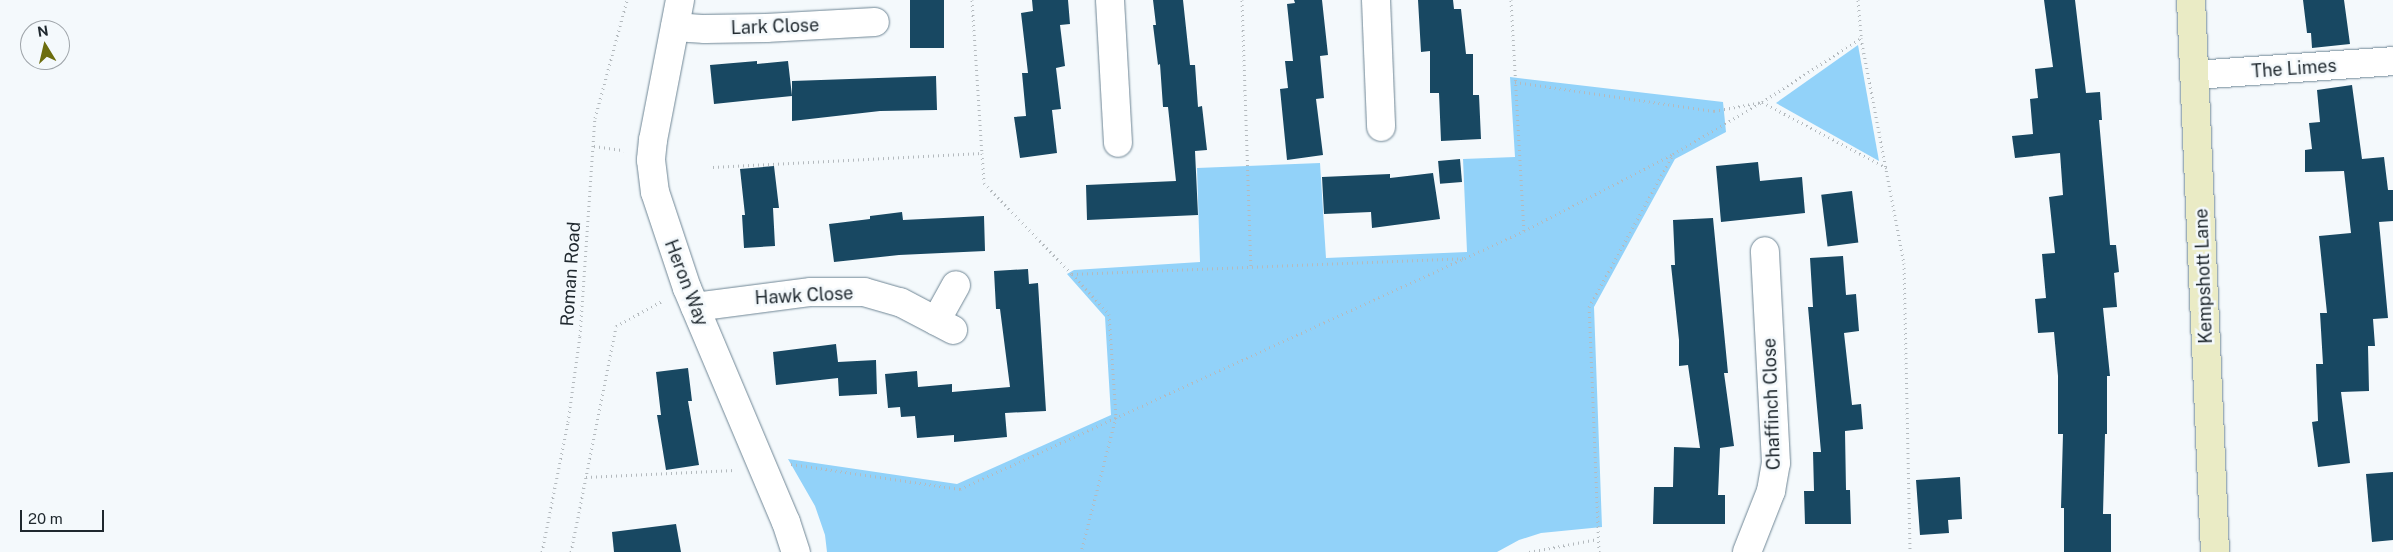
<!DOCTYPE html>
<style>
body{margin:0}
#map{position:relative;width:2393px;height:552px;overflow:hidden;background:#f4f9fc;font-family:"Public Sans",sans-serif}
div>[style]{position:absolute}
.green>*{inset:0;background:#92d2f9}
.building>*{inset:0;background:#184862;transform-origin:0 0}
.path>*{height:3px;margin-top:-1.5px;transform-origin:0;background:repeating-linear-gradient(90deg,#b4babe 0 1px,transparent 0 5px)}
.roads{filter:drop-shadow(0 0 1px #6f8695) drop-shadow(0 0 1px #6f8695)}
.street>*{height:28px;margin:-14px;padding:0 14px;transform-origin:14px;border-radius:14px;background:#fff}
.secondary>*{height:28px;margin:-14px;padding:0 14px;transform-origin:14px;border-radius:14px;background:#eaebc5}
span{translate:-50% -50%;white-space:nowrap;text-align:center;line-height:1.15;-webkit-text-stroke:5px #f4f9fc;paint-order:stroke}
.street-label{font-size:18px;color:#1f282e}
.north{position:absolute;left:20px;top:20px;width:50px;height:50px;box-sizing:border-box;background:#f4f9fc;border:1px solid #9fa5aa;border-radius:50%;rotate:351deg;font-size:14px;font-weight:700;line-height:20px;text-align:center;color:#1f282e}
.north::after{content:'';display:block;margin:auto;width:18px;height:22px;background:#6c6d0e;clip-path:polygon(50% 0,100% 100%,50% 72%,0 100%)}
.scale{position:absolute;left:20px;top:510px;width:84px;height:22px;box-sizing:border-box;border:2px solid #1f282e;border-top:0;padding-left:6px;font-size:15px;line-height:18px;white-space:nowrap;color:#1f282e;-webkit-text-stroke:4px #f4f9fc;paint-order:stroke}
</style>
<div id="map">
<div class="green">
<i style="clip-path:polygon(1858px 45px,1879px 161px,1776px 103px)"></i>
<i style="clip-path:polygon(1510px 77px,1723px 102px,1726px 132px,1675px 159px,1594px 307px,1602px 527px,1541px 533px,1519px 540px,1497px 552px,827px 552px,825px 535px,815px 506px,788px 459px,957px 484px,1111px 415px,1105px 317px,1067px 274px,1074px 270px,1200px 262px,1197px 168px,1320px 163px,1326px 258px,1467px 252px,1463px 159px,1515px 157px)"></i>
</div>
<div class="building">
<i style="left:910px;top:0;width:34px;height:48px"></i>
<i style="clip-path:polygon(1032px 0,1068px 0,1070px 24px,1060px 25px,1065px 66px,1056px 68px,1061px 109px,1052px 110px,1057px 153px,1020px 158px,1014px 117px,1026px 116px,1022px 73px,1028px 73px,1021px 13px,1033px 11px)"></i>
<i style="clip-path:polygon(1153px 0,1183px 0,1190px 65px,1195px 65px,1198px 107px,1202px 106px,1207px 150px,1195px 151px,1198px 215px,1087px 220px,1086px 185px,1176px 181px,1168px 107px,1163px 107px,1160px 64px,1158px 65px,1153px 25px,1156px 25px)"></i>
<i style="clip-path:polygon(1294px 0,1322px 0,1328px 55px,1320px 56px,1324px 98px,1316px 99px,1323px 155px,1287px 160px,1280px 89px,1288px 88px,1285px 61px,1293px 61px,1287px 4px,1295px 3px)"></i>
<i style="clip-path:polygon(1418px 0,1453px 0,1454px 9px,1461px 9px,1466px 54px,1473px 54px,1473px 95px,1479px 95px,1481px 139px,1441px 141px,1439px 93px,1430px 93px,1430px 51px,1421px 52px)"></i>
<i style="clip-path:polygon(2044px 0,2075px 0,2086px 93px,2100px 92px,2102px 120px,2099px 120px,2110px 245px,2116px 245px,2119px 272px,2114px 273px,2117px 307px,2103px 308px,2110px 376px,2107px 376px,2107px 434px,2105px 434px,2103px 514px,2111px 514px,2111px 552px,2064px 552px,2064px 508px,2061px 508px,2063px 434px,2058px 434px,2058px 376px,2054px 332px,2038px 333px,2035px 299px,2046px 298px,2042px 254px,2055px 253px,2049px 197px,2063px 195px,2060px 153px,2015px 158px,2012px 136px,2033px 134px,2030px 99px,2038px 98px,2035px 69px,2053px 67px)"></i>
<i style="clip-path:polygon(2303px 0,2344px 0,2350px 44px,2312px 48px,2311px 33px,2307px 33px)"></i>
<i style="clip-path:polygon(757px 61px,757px 64px,788px 61px,792px 96px,714px 104px,710px 65px)"></i>
<i style="clip-path:polygon(936px 76px,937px 110px,880px 111px,792px 121px,792px 81px)"></i>
<i style="clip-path:polygon(2352px 85px,2362px 159px,2384px 157px,2388px 190px,2393px 190px,2393px 221px,2379px 222px,2388px 318px,2373px 319px,2375px 346px,2368px 346px,2369px 391px,2341px 392px,2350px 463px,2318px 467px,2312px 422px,2318px 421px,2316px 364px,2323px 364px,2320px 313px,2327px 313px,2319px 236px,2351px 233px,2344px 171px,2305px 172px,2305px 150px,2312px 149px,2309px 123px,2320px 122px,2317px 90px)"></i>
<i style="left:1460px;top:159px;width:23px;height:22px;rotate:85deg"></i>
<i style="clip-path:polygon(1758px 162px,1760px 181px,1802px 177px,1805px 213px,1721px 222px,1716px 166px)"></i>
<i style="clip-path:polygon(774px 166px,779px 208px,773px 208px,775px 246px,744px 248px,742px 215px,745px 215px,740px 169px)"></i>
<i style="clip-path:polygon(1433px 173px,1440px 219px,1372px 228px,1371px 212px,1324px 214px,1322px 177px,1390px 174px,1390px 178px)"></i>
<i style="left:1852px;top:191px;width:52px;height:31px;rotate:83deg"></i>
<i style="clip-path:polygon(902px 212px,903px 220px,984px 216px,985px 251px,899px 255px,834px 262px,829px 224px,870px 219px,870px 216px)"></i>
<i style="clip-path:polygon(1713px 218px,1728px 373px,1724px 373px,1734px 446px,1720px 448px,1718px 495px,1725px 495px,1725px 524px,1653px 524px,1654px 487px,1673px 487px,1674px 447px,1700px 448px,1688px 365px,1679px 366px,1679px 340px,1671px 265px,1675px 265px,1673px 220px)"></i>
<i style="clip-path:polygon(1843px 256px,1846px 295px,1856px 294px,1859px 331px,1844px 333px,1852px 405px,1861px 404px,1863px 429px,1845px 431px,1846px 490px,1850px 490px,1851px 524px,1805px 524px,1804px 491px,1814px 491px,1813px 452px,1821px 452px,1808px 307px,1813px 307px,1810px 258px)"></i>
<i style="clip-path:polygon(1028px 269px,1029px 284px,1038px 283px,1046px 411px,1005px 413px,1007px 437px,954px 442px,954px 435px,917px 438px,915px 416px,901px 417px,900px 407px,888px 408px,885px 374px,917px 371px,918px 387px,952px 384px,952px 392px,1010px 387px,1000px 309px,996px 309px,994px 271px)"></i>
<i style="clip-path:polygon(836px 344px,838px 362px,876px 360px,877px 394px,839px 396px,838px 378px,776px 385px,773px 352px)"></i>
<i style="clip-path:polygon(688px 368px,692px 401px,688px 401px,699px 465px,666px 470px,657px 415px,661px 415px,656px 372px)"></i>
<i style="clip-path:polygon(2393px 472px,2393px 540px,2372px 542px,2366px 474px)"></i>
<i style="clip-path:polygon(1960px 477px,1962px 519px,1948px 520px,1949px 533px,1920px 535px,1916px 480px)"></i>
<i style="clip-path:polygon(676px 524px,681px 552px,614px 552px,612px 532px)"></i>
</div>
<div class="path">
<i style="left:972px;top:0;width:153px;rotate:86.3deg"></i>
<i style="left:1242px;top:0;width:266px;rotate:88.1deg"></i>
<i style="left:1511px;top:0;width:231px;rotate:86.8deg"></i>
<i style="left:1858px;top:0;width:38px;rotate:85deg"></i>
<i style="left:1861px;top:38px;width:229px;rotate:79.2deg"></i>
<i style="left:1904px;top:263px;width:289px;rotate:88.8deg"></i>
<i style="left:1515px;top:82px;width:201px;rotate:8.3deg"></i>
<i style="left:1714px;top:111px;width:49px;rotate:-10.6deg"></i>
<i style="left:1762px;top:102px;width:141px;rotate:27.8deg"></i>
<i style="left:594px;top:146px;width:30px;rotate:8deg"></i>
<i style="left:713px;top:167px;width:269px;rotate:-3deg"></i>
<i style="left:982px;top:153px;width:30px;rotate:86deg"></i>
<i style="left:984px;top:183px;width:127px;rotate:46deg"></i>
<i style="left:1072px;top:274px;width:54px;rotate:47.2deg"></i>
<i style="left:1109px;top:314px;width:103px;rotate:86.1deg"></i>
<i style="left:1116px;top:417px;width:139px;rotate:104.5deg"></i>
<i style="left:1072px;top:274px;width:393px;rotate:-2.3deg"></i>
<i style="left:791px;top:464px;width:171px;rotate:8.4deg"></i>
<i style="left:960px;top:489px;width:620px;rotate:-24.58deg"></i>
<i style="left:1524px;top:231px;width:168px;rotate:-27.3deg"></i>
<i style="left:586px;top:477px;width:149px;rotate:-2.7deg"></i>
<i style="left:542px;top:552px;width:133px;rotate:-78.7deg"></i>
<i style="left:568px;top:422px;width:87px;rotate:-82.1deg"></i>
<i style="left:580px;top:336px;width:219px;rotate:-86.1deg"></i>
<i style="left:595px;top:118px;width:122px;rotate:-74.8deg"></i>
<i style="left:571px;top:552px;width:230px;rotate:-78.7deg"></i>
<i style="left:616px;top:326px;width:52px;rotate:-28.5deg"></i>
<i style="left:1529px;top:552px;width:70px;rotate:-10.7deg"></i>
<i style="left:1599px;top:552px;width:245px;rotate:-92.3deg"></i>
<i style="left:1589px;top:307px;width:175px;rotate:-61.2deg"></i>
<i style="left:1673px;top:154px;width:103px;rotate:-30.3deg"></i>
<i style="left:1762px;top:102px;width:118px;rotate:-32.9deg"></i>
</div>
<div class="roads">
<div class="street">
<i style="left:680px;top:0;width:143px;rotate:100.9deg"></i>
<i style="left:653px;top:140px;width:20px;rotate:96deg"></i>
<i style="left:651px;top:160px;width:32px;rotate:83deg"></i>
<i style="left:655px;top:192px;width:101px;rotate:71.6deg"></i>
<i style="left:687px;top:288px;width:254px;rotate:67.1deg"></i>
<i style="left:786px;top:522px;width:32px;rotate:72deg"></i>
<i style="left:1110px;top:0;width:143px;rotate:86.8deg"></i>
<i style="left:1376px;top:0;width:127px;rotate:87.7deg"></i>
<i style="left:675px;top:27px;width:30px;rotate:4deg"></i>
<i style="left:705px;top:29px;width:61px;rotate:-0.9deg"></i>
<i style="left:766px;top:28px;width:109px;rotate:-3.2deg"></i>
<i style="left:2195px;top:75px;width:198px;rotate:-4deg"></i>
<i style="left:695px;top:307px;width:117px;rotate:-7.4deg"></i>
<i style="left:811px;top:292px;width:53px"></i>
<i style="left:864px;top:292px;width:37px;rotate:16deg"></i>
<i style="left:900px;top:302px;width:60px;rotate:27.8deg"></i>
<i style="left:936px;top:321px;width:41px;rotate:-60.9deg"></i>
<i style="left:1747px;top:552px;width:66px;rotate:-68.5deg"></i>
<i style="left:1771px;top:491px;width:28px;rotate:-80deg"></i>
<i style="left:1776px;top:463px;width:212px;rotate:-93deg"></i>
</div>
<div class="secondary">
<i style="left:2191px;top:0;width:553px;rotate:87.51deg"></i>
</div>
</div>
<div class="street-label">
<span style="left:775px;top:27px;rotate:-2deg">Lark Close</span>
<span style="left:2294px;top:69px;rotate:-4deg">The Limes</span>
<span style="left:571px;top:274px;rotate:-86deg">Roman Road</span>
<span style="left:2204px;top:276px;rotate:-92deg">Kempshott Lane</span>
<span style="left:686px;top:283px;rotate:69deg">Heron Way</span>
<span style="left:804px;top:296px;rotate:-3deg">Hawk Close</span>
<span style="left:1772px;top:404px;rotate:-92deg">Chaffinch Close</span>
</div>
<div class="north">N</div>
<div class="scale">20 m</div>
</div>
